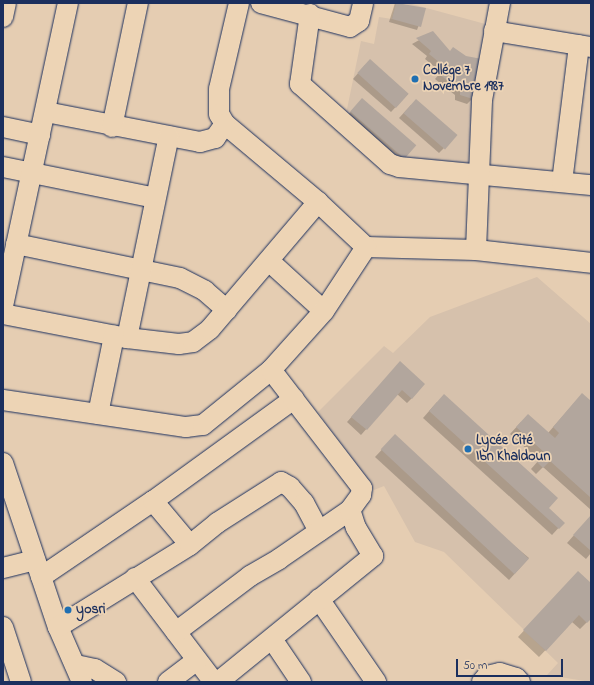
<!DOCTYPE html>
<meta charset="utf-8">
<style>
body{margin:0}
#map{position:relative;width:594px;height:685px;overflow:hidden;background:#e5cdb2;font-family:"Indie Flower",sans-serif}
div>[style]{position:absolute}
.built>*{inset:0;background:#d6c1ac}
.shadow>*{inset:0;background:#0003}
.building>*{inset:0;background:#b2a69d;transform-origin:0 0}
.roads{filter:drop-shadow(0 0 1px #1b2f5e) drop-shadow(0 0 1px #1b2f5e)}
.minor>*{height:20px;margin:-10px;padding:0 10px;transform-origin:10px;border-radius:10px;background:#edd4b5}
.dots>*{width:11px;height:11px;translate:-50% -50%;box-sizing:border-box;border:2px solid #edd4b5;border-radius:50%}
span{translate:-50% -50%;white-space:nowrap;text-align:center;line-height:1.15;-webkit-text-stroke:3.5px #edd4b5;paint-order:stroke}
.poi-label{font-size:14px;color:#1b2f5e;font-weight:700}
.left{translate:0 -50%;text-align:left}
.frame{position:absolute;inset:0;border:4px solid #1b2f5e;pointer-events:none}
.scale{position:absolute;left:456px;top:659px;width:107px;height:18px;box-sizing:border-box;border:2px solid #1b2f5e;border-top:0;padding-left:5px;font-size:12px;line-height:14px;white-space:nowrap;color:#1b2f5e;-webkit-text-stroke:3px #edd4b5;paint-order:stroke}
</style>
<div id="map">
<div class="built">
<i style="clip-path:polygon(396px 3px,408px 3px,489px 25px,473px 99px,468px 166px,393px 157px,346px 114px,361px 41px,374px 44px,379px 17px,392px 19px)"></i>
<i style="clip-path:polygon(537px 277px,591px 324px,591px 682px,547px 675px,558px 663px,444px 552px,415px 542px,384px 486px,374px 490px,318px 412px,384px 346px,393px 353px,430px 317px)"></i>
</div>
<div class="shadow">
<i style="clip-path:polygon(395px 3px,425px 9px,417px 30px,389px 22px)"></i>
<i style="clip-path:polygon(432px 33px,472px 99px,467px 104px,455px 100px,455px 95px,435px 79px,441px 72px,425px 59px,427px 56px,412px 44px)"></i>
<i style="clip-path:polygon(365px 65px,408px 94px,391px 112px,353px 79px)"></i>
<i style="clip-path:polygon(358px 104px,415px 145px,399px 163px,346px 117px)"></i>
<i style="clip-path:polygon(411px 105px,444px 148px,439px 153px,399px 118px)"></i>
<i style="clip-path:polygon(395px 368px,412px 398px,407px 403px,397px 394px,361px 435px,347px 422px)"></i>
<i style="clip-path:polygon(576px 401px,591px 402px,591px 510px,543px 467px,536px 474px,531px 469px,539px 460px,510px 434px,521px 422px,548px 433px)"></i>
<i style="clip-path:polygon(437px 402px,563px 523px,552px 535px,423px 418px)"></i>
<i style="clip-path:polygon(389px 442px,529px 558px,509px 580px,375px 457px)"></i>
<i style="clip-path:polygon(591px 516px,591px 553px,586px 559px,567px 543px)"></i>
<i style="clip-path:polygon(572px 579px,591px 585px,591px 618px,580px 629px,572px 622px,539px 657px,518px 637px)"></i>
</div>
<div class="building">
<i style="clip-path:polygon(396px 3px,426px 8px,421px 27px,392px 19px)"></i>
<i style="clip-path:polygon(433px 31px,450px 51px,453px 47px,466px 56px,482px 59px,473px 99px,460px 95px,460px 90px,439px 74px,445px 67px,429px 54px,431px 51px,416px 38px)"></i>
<i style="left:370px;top:59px;width:52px;height:19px;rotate:42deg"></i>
<i style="left:362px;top:98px;width:72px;height:18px;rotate:41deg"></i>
<i style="left:416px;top:99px;width:55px;height:19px;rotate:41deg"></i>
<i style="clip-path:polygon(400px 361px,425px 384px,412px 399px,402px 390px,367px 430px,351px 417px)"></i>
<i style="clip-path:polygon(582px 393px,591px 401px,591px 498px,550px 461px,543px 468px,537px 462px,545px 453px,516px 427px,528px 414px,555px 438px,559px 433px,553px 427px)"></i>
<i style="clip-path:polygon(444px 394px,558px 498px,549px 508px,565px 523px,559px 529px,429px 411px)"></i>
<i style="left:395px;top:434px;width:183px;height:21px;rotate:43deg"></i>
<i style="clip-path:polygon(591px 515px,591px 551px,573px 535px)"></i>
<i style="clip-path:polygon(578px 571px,591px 583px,591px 619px,587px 623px,579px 615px,546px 651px,523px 630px)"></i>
</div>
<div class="roads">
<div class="minor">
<i style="left:239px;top:3px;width:88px;rotate:103.1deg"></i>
<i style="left:219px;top:89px;width:25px;rotate:90deg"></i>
<i style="left:219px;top:114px;width:12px;rotate:59deg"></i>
<i style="left:225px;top:124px;width:121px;rotate:40deg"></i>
<i style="left:318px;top:202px;width:66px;rotate:43.2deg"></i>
<i style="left:366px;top:247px;width:110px;rotate:1.6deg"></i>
<i style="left:476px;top:250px;width:116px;rotate:6.4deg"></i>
<i style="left:261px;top:3px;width:92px;rotate:15.1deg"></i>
<i style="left:350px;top:27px;width:11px;rotate:-34deg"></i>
<i style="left:359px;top:21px;width:18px;rotate:-77deg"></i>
<i style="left:310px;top:14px;width:71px;rotate:98.1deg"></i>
<i style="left:300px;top:84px;width:120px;rotate:41.6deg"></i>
<i style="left:390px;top:164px;width:9px;rotate:18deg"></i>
<i style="left:399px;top:167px;width:193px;rotate:5.4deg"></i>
<i style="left:3px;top:17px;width:14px;rotate:-78deg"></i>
<i style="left:494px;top:31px;width:98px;rotate:9.4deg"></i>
<i style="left:46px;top:112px;width:157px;rotate:11deg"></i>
<i style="left:200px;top:142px;width:16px;rotate:-15deg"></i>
<i style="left:215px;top:138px;width:17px;rotate:-54deg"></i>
<i style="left:3px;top:127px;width:38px;rotate:12deg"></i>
<i style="left:112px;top:127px;width:127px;rotate:-78.2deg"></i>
<i style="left:3px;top:167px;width:155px;rotate:11.5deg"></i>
<i style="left:562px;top:182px;width:138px;rotate:-82.9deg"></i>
<i style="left:16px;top:244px;width:167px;rotate:11.7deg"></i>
<i style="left:180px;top:278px;width:28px;rotate:27deg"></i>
<i style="left:205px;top:291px;width:29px;rotate:41deg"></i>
<i style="left:476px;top:250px;width:150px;rotate:-87.7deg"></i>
<i style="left:482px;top:100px;width:99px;rotate:-79.5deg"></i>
<i style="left:269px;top:261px;width:74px;rotate:42.3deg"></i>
<i style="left:3px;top:306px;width:310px;rotate:-77.9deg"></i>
<i style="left:3px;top:314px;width:126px;rotate:11deg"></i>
<i style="left:127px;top:338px;width:52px;rotate:6.6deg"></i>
<i style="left:179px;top:344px;width:14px;rotate:-8deg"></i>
<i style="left:193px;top:342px;width:21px;rotate:-37deg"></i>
<i style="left:210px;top:329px;width:167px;rotate:-49.6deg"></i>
<i style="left:127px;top:338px;width:206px;rotate:-78.3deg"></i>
<i style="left:3px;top:400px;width:185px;rotate:8.4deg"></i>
<i style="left:186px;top:427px;width:17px;rotate:-7deg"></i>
<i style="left:203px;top:425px;width:87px;rotate:-39deg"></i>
<i style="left:271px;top:370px;width:79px;rotate:-48.1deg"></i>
<i style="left:324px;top:311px;width:77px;rotate:-56.7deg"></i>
<i style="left:98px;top:414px;width:80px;rotate:-78.4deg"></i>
<i style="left:3px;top:463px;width:173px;rotate:71.5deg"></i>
<i style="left:58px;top:627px;width:60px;rotate:66.4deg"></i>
<i style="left:153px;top:501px;width:57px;rotate:49.9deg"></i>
<i style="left:3px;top:568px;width:33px;rotate:-14deg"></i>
<i style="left:41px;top:577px;width:135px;rotate:-34.2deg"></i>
<i style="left:153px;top:501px;width:174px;rotate:-35.9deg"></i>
<i style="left:135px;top:578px;width:131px;rotate:52.8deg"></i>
<i style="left:319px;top:599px;width:101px;rotate:55.5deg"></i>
<i style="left:3px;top:627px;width:58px;rotate:71.9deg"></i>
<i style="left:58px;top:627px;width:155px;rotate:-31.8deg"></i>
<i style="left:190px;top:545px;width:35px;rotate:-39deg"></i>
<i style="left:217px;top:523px;width:76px;rotate:-32.6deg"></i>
<i style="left:281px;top:482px;width:10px;rotate:29deg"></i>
<i style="left:290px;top:487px;width:21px;rotate:49deg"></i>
<i style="left:304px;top:503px;width:32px;rotate:62deg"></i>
<i style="left:176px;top:632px;width:93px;rotate:-37.1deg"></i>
<i style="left:250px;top:576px;width:34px;rotate:-30deg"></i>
<i style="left:279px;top:559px;width:86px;rotate:-34.6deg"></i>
<i style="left:272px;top:639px;width:52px;rotate:56deg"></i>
<i style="left:76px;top:665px;width:19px;rotate:12deg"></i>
<i style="left:95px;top:669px;width:25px;rotate:32deg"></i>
<i style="left:168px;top:682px;width:36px;rotate:-37deg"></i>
<i style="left:218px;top:682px;width:200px;rotate:-39.1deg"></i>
<i style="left:373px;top:556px;width:33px;rotate:-121deg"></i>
<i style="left:356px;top:528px;width:19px;rotate:-108deg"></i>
<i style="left:350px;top:510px;width:19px;rotate:-54deg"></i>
<i style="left:361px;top:495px;width:7px;rotate:-82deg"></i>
<i style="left:362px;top:488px;width:149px;rotate:-127.6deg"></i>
<i style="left:482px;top:682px;width:8px;rotate:-50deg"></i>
<i style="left:487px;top:676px;width:13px;rotate:-13deg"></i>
<i style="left:500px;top:673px;width:17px;rotate:17deg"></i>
<i style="left:516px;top:678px;width:6px;rotate:45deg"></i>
</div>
</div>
<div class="dots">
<i style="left:415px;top:79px;background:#1f6fb2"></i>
<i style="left:468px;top:449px;background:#1f6fb2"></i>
<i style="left:68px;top:610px;background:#1f6fb2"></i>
</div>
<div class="poi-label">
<span class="left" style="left:423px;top:79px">Collége 7<br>Novembre 1987</span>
<span class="left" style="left:476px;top:449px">Lycée Cité<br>Ibn Khaldoun</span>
<span class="left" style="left:76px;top:610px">yosri</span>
</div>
<div class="frame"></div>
<div class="scale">50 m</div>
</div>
